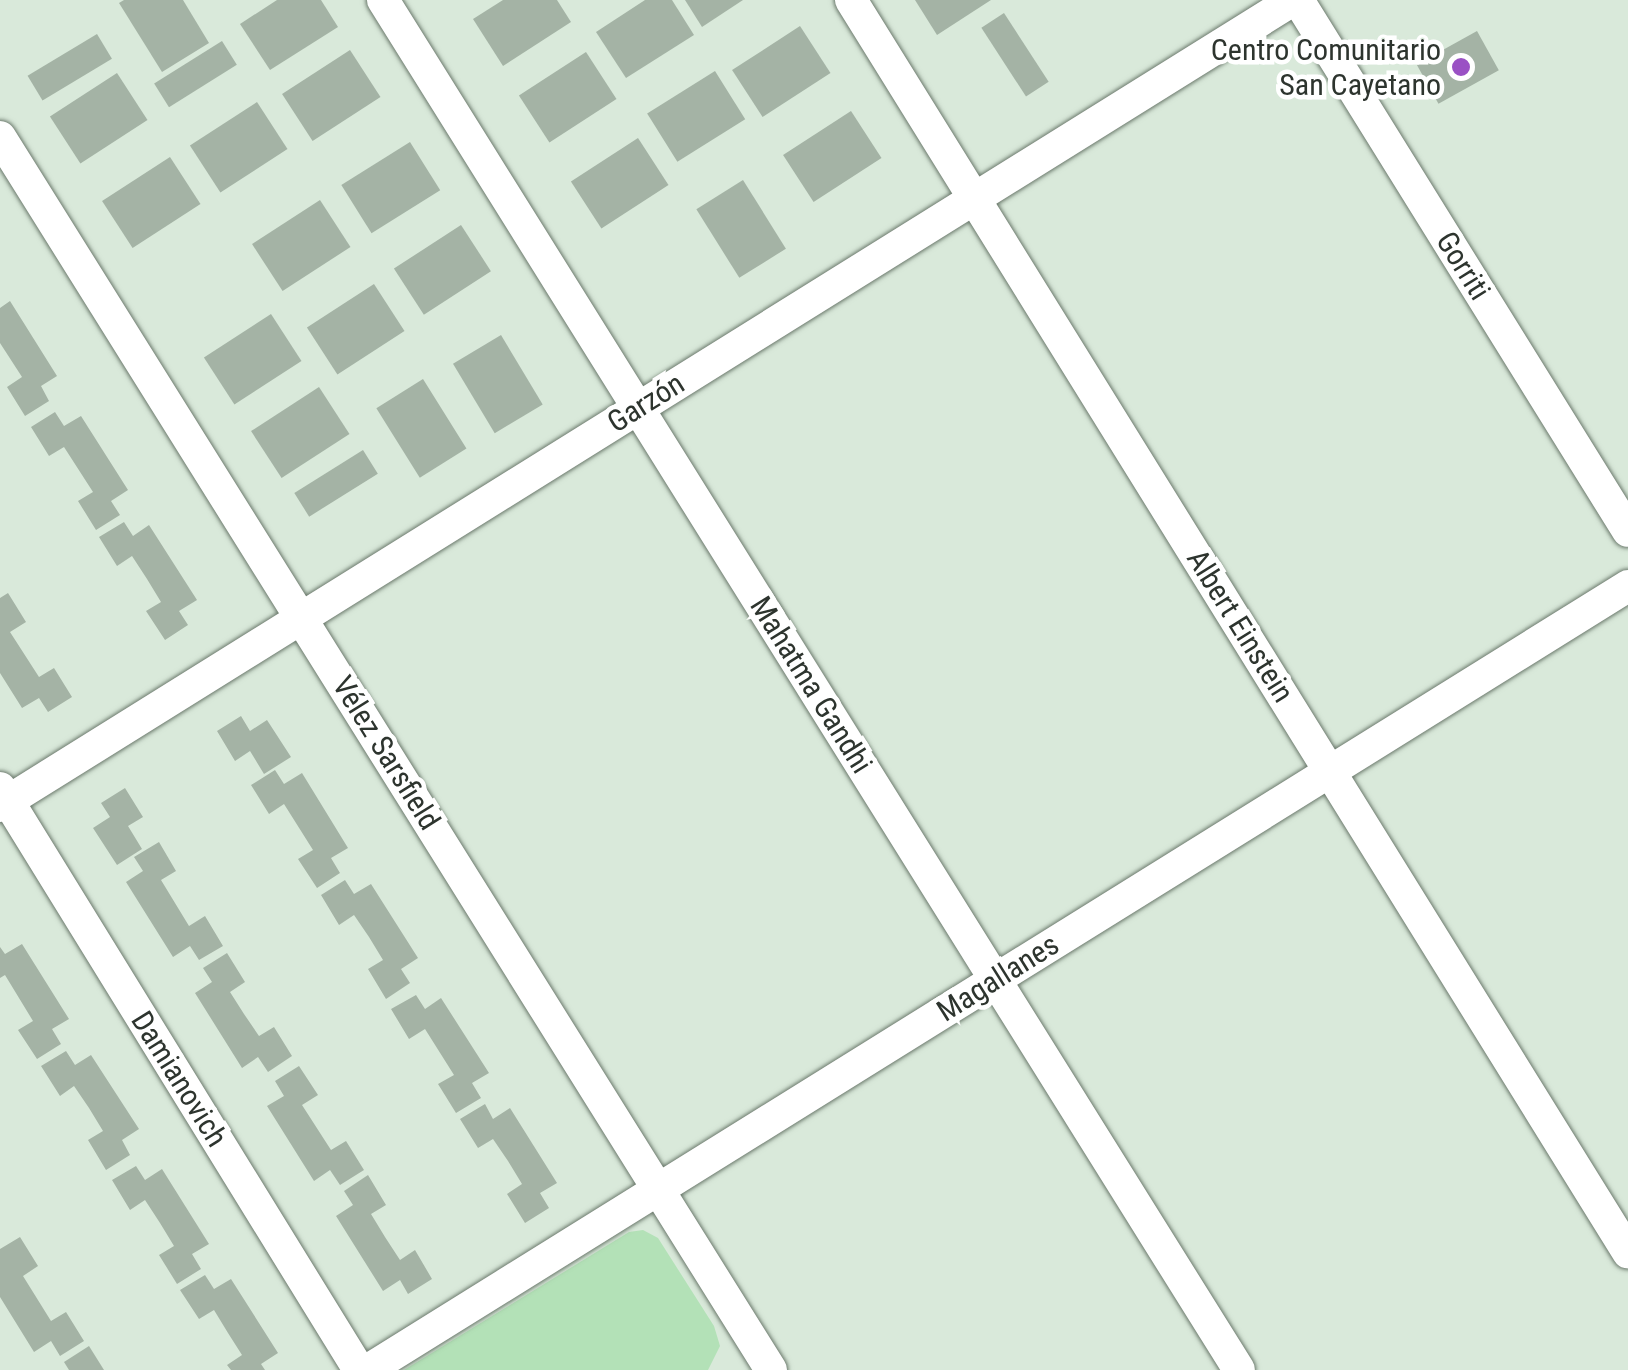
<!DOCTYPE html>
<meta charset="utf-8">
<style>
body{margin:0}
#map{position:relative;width:1628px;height:1370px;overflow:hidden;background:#d9e9da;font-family:"Roboto Condensed",sans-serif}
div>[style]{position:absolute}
.green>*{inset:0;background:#b3e1b7}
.building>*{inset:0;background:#a4b3a5;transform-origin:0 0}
.roads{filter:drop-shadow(0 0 2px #6b796c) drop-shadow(0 0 2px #6b796c)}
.minor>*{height:32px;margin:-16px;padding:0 16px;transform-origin:16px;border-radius:16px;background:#fff}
.dots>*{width:28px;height:28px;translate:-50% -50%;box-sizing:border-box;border:5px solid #fff;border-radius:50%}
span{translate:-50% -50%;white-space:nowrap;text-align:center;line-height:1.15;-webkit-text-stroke:9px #fff;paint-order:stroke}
.poi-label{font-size:30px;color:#2d342e}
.right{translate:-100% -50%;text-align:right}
.street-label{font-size:30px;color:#2d342e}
</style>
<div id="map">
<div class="green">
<i style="clip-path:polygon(643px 1230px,658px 1238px,714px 1326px,720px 1346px,708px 1370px,404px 1370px,629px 1232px)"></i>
</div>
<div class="building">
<i style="clip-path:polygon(124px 0,183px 0,209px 43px,162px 72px,119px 3px)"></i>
<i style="clip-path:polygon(277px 0,321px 0,338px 27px,270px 70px,240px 24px)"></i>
<i style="clip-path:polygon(503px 0,557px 0,571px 22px,503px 66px,473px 19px)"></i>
<i style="clip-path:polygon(645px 0,672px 0,694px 35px,626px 78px,596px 32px)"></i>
<i style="clip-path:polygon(685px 0,743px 0,702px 27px)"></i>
<i style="clip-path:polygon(915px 0,991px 0,937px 35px)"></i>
<i style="left:1004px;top:13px;width:82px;height:27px;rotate:57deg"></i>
<i style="left:800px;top:26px;width:56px;height:81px;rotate:57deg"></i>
<i style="left:1477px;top:31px;width:45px;height:69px;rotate:61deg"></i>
<i style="left:97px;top:34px;width:29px;height:81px;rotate:59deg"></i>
<i style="left:222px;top:41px;width:28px;height:80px;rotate:58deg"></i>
<i style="left:350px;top:50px;width:56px;height:81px;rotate:57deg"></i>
<i style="left:586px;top:52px;width:56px;height:80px;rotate:57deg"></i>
<i style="left:715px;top:71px;width:57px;height:80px;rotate:58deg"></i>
<i style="left:117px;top:73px;width:56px;height:80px;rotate:57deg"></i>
<i style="left:257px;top:102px;width:56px;height:80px;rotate:57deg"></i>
<i style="left:851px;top:111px;width:56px;height:81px;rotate:57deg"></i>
<i style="left:638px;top:138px;width:56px;height:80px;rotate:57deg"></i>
<i style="left:410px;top:142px;width:57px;height:81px;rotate:58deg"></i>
<i style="left:170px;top:157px;width:56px;height:81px;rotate:57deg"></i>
<i style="left:743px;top:180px;width:81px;height:55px;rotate:58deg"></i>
<i style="left:320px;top:200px;width:56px;height:81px;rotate:57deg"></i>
<i style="left:461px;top:225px;width:55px;height:80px;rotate:57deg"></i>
<i style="left:374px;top:284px;width:56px;height:80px;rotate:57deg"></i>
<i style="clip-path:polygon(10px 301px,57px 376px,41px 386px,49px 401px,25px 416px,7px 387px,22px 377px,0 343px,0 308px)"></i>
<i style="left:271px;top:314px;width:56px;height:80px;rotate:57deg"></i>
<i style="left:501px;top:335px;width:81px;height:56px;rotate:59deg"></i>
<i style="left:423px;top:379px;width:82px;height:55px;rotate:58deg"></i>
<i style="left:319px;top:387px;width:56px;height:81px;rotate:57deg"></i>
<i style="clip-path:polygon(55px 412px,64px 426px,81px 416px,128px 490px,111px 501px,120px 515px,96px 530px,78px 501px,93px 492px,64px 447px,49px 456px,31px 427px)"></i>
<i style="left:363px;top:450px;width:28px;height:81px;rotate:58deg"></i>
<i style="clip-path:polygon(124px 522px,133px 536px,149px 525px,197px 600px,179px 611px,188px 625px,165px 640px,146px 611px,161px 602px,147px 579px,132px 556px,117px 566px,99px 537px)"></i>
<i style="clip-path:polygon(8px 593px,26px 622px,10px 632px,39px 677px,54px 668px,72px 697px,48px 712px,39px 698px,22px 708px,0 673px,0 598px)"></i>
<i style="clip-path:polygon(241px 716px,250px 731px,267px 720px,291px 757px,264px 774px,250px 751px,235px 761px,217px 731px)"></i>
<i style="clip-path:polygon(275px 770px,284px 784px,302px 773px,348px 848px,331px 858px,340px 873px,317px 888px,298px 859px,313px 850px,284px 804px,269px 814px,251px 785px)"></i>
<i style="clip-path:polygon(125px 788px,143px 817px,128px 826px,142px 849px,117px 865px,93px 828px,110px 817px,101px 803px)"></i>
<i style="clip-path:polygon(159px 842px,176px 871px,161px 880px,189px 926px,205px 916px,223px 946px,199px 960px,190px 946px,173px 957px,126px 882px,143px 871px,134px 857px)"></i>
<i style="clip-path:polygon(345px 880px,354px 894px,371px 884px,418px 958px,401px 969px,410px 983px,386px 999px,368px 969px,383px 960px,369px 937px,354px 915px,339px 925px,321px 895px)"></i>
<i style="clip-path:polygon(22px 944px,69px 1019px,52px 1029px,61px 1044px,37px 1059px,18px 1030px,33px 1021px,5px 975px,0 978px,0 947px,5px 954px)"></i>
<i style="clip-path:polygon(227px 953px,245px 982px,230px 992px,244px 1014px,259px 1036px,274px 1027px,292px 1056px,268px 1072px,258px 1057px,242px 1068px,195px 993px,212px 982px,203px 968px)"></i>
<i style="clip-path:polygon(416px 995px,425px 1009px,441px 998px,489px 1073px,472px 1083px,481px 1098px,456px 1113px,438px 1084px,454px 1075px,425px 1029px,409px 1039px,391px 1009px)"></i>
<i style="clip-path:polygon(66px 1051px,75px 1065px,91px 1055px,139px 1129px,122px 1140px,130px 1155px,106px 1170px,88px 1140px,103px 1131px,89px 1108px,74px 1086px,60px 1096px,41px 1066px)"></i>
<i style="clip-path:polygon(299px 1066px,318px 1095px,302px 1105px,331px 1150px,346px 1141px,364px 1170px,340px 1185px,330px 1170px,314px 1181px,267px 1106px,284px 1096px,275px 1081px)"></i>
<i style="clip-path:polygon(485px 1104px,493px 1119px,510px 1108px,557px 1183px,540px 1193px,549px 1208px,525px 1223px,507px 1194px,522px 1184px,508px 1161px,493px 1139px,478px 1148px,460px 1119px)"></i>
<i style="clip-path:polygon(136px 1166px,145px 1180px,162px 1169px,209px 1244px,192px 1254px,201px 1269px,177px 1284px,159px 1255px,174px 1246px,160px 1223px,145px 1200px,130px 1210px,112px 1180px)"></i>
<i style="clip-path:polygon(368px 1175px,386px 1205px,371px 1214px,385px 1237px,400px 1260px,415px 1250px,432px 1279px,408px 1294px,400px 1280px,383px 1291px,336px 1216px,353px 1205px,344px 1191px)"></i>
<i style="clip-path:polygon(20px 1237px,38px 1266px,23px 1276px,51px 1321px,66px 1312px,84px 1341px,60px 1356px,51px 1341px,34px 1352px,0 1297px,0 1249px)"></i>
<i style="clip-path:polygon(205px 1275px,214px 1289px,231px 1279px,278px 1353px,261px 1364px,265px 1370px,231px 1370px,227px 1365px,242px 1355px,228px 1333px,214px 1310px,199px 1319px,180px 1290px)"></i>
<i style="clip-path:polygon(89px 1346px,104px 1370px,69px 1370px,64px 1362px)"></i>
</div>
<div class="roads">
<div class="minor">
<i style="left:383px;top:0;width:1615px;rotate:58deg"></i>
<i style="left:851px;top:0;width:1474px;rotate:58.18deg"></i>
<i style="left:1298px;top:0;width:625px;rotate:58.14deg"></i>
<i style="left:0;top:137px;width:1454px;rotate:57.98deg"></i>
<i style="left:0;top:788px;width:684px;rotate:58.33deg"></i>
<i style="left:0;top:806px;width:1524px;rotate:-31.94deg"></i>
<i style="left:368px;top:1370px;width:1484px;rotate:-31.89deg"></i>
</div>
</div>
<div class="dots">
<i style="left:1461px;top:67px;background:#9a51c4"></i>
</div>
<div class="poi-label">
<span class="right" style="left:1441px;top:67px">Centro Comunitario<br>San Cayetano</span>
</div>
<div class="street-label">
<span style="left:1463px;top:266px;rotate:58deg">Gorriti</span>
<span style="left:646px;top:403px;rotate:-32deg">Garzón</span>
<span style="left:1240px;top:626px;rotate:58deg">Albert Einstein</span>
<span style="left:811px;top:685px;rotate:58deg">Mahatma Gandhi</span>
<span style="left:386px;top:753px;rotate:58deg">Vélez Sarsfield</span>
<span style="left:998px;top:978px;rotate:-32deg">Magallanes</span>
<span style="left:179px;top:1079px;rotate:58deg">Damianovich</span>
</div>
</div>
